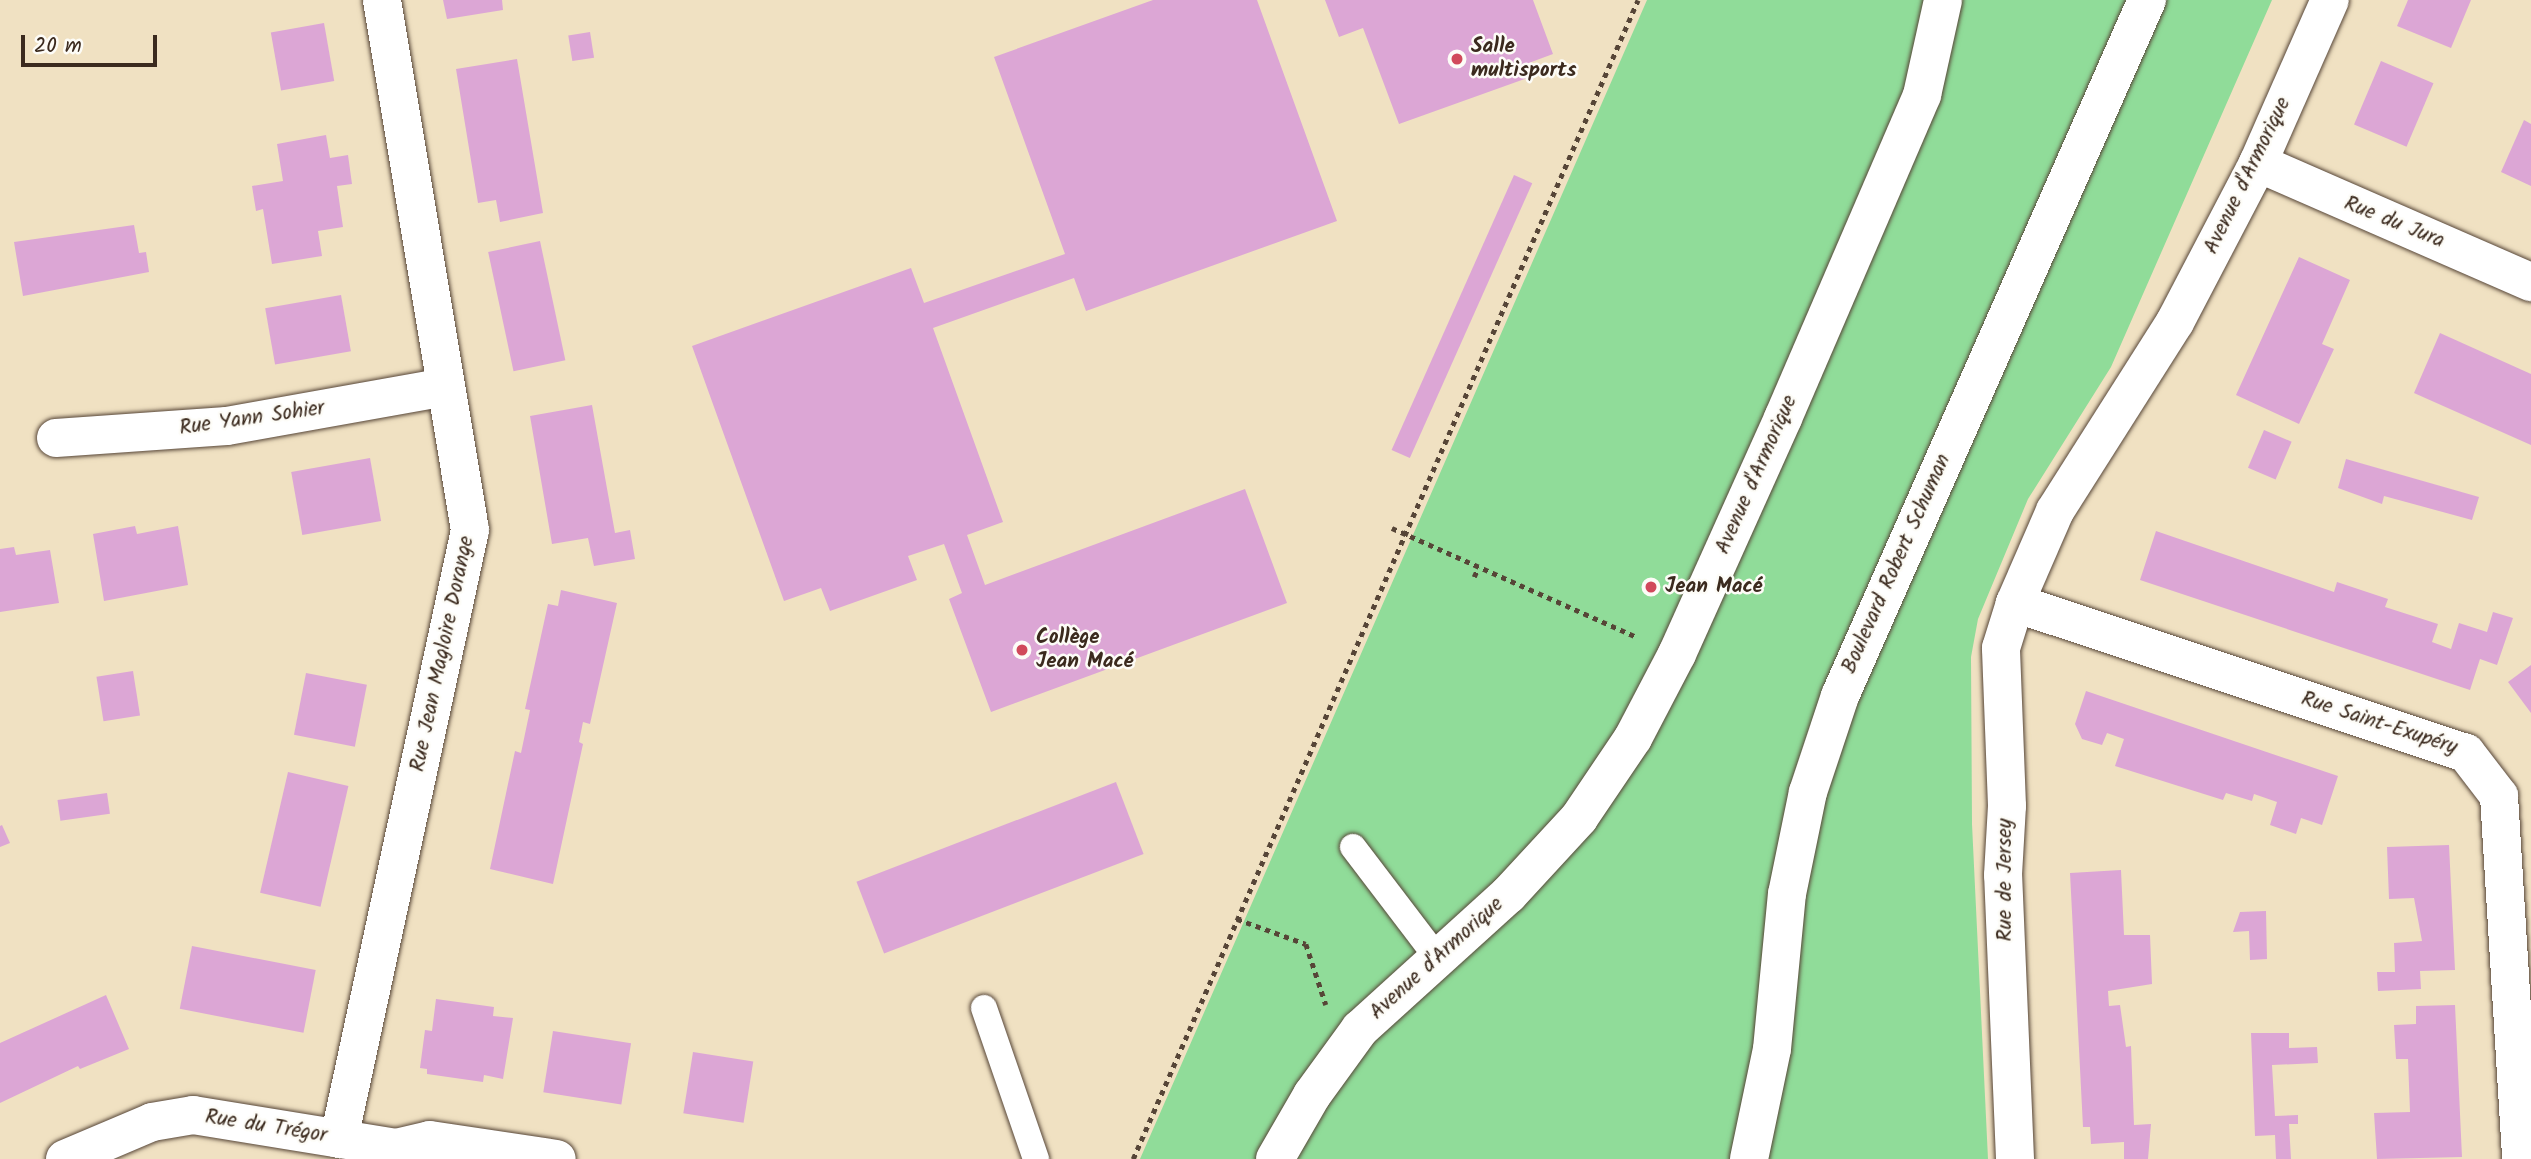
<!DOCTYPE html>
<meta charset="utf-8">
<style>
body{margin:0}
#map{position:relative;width:2531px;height:1159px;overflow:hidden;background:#f0e1c2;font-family:Kalam,sans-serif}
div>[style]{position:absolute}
.green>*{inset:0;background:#90dc99}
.building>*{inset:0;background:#dca6d5;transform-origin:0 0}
.path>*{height:4.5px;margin-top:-2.25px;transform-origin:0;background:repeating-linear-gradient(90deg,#564537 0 5px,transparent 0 10px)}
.roads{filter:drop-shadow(0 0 2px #564537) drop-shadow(0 0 2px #564537)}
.service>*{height:26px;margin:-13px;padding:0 13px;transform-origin:13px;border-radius:13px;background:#fff}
.minor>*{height:38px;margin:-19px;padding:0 19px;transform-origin:19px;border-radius:19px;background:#fff}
.secondary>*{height:38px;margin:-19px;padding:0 19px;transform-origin:19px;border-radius:19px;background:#fff}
.dots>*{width:19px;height:19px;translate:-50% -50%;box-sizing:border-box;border:4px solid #fdfcf7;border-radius:50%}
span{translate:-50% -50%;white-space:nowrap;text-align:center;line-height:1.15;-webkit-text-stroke:5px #fdfcf7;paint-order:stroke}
.poi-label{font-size:21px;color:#3b2a1e;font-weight:700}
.left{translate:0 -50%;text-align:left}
.street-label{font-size:21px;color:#3b2a1e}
.scale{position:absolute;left:21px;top:35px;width:136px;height:32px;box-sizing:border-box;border:4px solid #3b2a1e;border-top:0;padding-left:9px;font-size:21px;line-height:24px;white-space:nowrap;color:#3b2a1e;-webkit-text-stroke:5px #fdfcf7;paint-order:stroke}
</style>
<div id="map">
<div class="green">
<i style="clip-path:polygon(1647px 0,2272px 0,2111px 367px,2028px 499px,1978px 619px,1971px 657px,1972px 824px,1988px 1159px,1140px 1159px)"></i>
</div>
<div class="building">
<i style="clip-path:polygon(443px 0,502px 0,503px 10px,447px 19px)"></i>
<i style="clip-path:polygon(1153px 0,1257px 0,1337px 221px,1086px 311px,1074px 278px,933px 328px,1003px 522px,967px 535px,985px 585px,1245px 489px,1287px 603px,991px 712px,949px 599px,962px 593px,944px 544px,908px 556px,917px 580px,830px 611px,821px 588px,784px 601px,692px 346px,911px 268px,924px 303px,1065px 254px,994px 57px)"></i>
<i style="clip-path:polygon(1325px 0,1533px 0,1553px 54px,1526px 64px,1530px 77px,1399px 124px,1363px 28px,1339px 37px)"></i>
<i style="clip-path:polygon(2408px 0,2471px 0,2451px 48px,2397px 26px)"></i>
<i style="left:324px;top:23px;width:59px;height:54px;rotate:80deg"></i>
<i style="left:590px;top:32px;width:26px;height:22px;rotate:81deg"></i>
<i style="clip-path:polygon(517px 59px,543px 213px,500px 222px,496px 200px,478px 203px,456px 69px)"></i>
<i style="left:2381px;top:61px;width:57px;height:69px;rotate:23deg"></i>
<i style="clip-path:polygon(2524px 120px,2531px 124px,2531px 186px,2501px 172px)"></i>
<i style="clip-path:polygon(326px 135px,330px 158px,348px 155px,352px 184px,337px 186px,343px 227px,318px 231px,322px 256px,272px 264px,263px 209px,256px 211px,252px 186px,283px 181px,277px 144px)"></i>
<i style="left:1514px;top:175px;width:20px;height:301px;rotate:24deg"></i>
<i style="clip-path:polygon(134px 225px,139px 253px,146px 252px,149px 272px,23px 296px,14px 242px)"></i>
<i style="left:540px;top:241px;width:122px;height:53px;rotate:78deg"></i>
<i style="clip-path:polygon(2299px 257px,2350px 280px,2322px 344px,2334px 349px,2299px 424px,2236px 395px)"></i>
<i style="left:341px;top:295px;width:57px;height:77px;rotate:80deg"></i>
<i style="clip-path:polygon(2440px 333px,2531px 374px,2531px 445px,2414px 393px)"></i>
<i style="clip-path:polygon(592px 405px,615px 533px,630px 530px,635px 559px,594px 566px,588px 538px,552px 544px,530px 416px)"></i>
<i style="left:2264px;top:430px;width:30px;height:41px;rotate:23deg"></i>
<i style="left:370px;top:458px;width:64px;height:80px;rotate:80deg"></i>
<i style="clip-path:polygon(2346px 459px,2479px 497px,2472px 520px,2384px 496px,2382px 504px,2338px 488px)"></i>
<i style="clip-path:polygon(135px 526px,137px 534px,178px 526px,188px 585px,104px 601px,93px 534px)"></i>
<i style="clip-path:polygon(2156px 531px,2334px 592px,2337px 582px,2388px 599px,2385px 607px,2438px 624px,2432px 642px,2451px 649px,2459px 623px,2487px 632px,2493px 612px,2513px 618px,2497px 665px,2480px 659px,2470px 690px,2140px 580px)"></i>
<i style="clip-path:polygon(14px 547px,16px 555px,50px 550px,59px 603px,0 612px,0 549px)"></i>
<i style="clip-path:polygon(561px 590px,617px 603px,590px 724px,583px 722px,579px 742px,583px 744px,553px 884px,490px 869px,515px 751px,521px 753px,530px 710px,525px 709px,548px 604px,558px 606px)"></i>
<i style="clip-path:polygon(2531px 665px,2531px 713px,2508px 682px)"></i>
<i style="left:133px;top:671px;width:45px;height:37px;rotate:81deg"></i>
<i style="left:306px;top:673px;width:62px;height:63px;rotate:11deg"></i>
<i style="clip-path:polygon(2086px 691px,2338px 776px,2322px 825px,2301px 818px,2296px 834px,2270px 825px,2277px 802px,2254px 794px,2252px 801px,2226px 793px,2223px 800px,2115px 766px,2124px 739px,2107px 733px,2102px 745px,2082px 739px,2075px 724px)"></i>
<i style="left:288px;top:772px;width:62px;height:124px;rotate:13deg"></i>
<i style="left:1116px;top:782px;width:77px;height:278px;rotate:69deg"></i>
<i style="left:107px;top:793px;width:21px;height:50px;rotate:82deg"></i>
<i style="clip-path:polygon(2px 825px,10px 843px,0 847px,0 826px)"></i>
<i style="clip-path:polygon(2449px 845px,2455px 970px,2420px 971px,2421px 989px,2378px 991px,2377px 972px,2395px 972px,2394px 943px,2422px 941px,2414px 898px,2389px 899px,2387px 847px)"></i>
<i style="clip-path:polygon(2121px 870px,2124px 935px,2150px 935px,2152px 984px,2108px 991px,2109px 1006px,2120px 1005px,2126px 1047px,2131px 1046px,2134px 1125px,2151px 1124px,2148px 1159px,2124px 1159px,2124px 1142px,2091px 1144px,2090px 1127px,2083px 1127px,2070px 873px)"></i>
<i style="clip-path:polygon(2266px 911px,2267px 959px,2250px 960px,2249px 931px,2233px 932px,2240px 912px)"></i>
<i style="left:192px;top:946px;width:126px;height:64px;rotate:11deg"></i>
<i style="clip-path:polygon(106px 995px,129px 1049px,80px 1069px,78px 1066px,0 1103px,0 1043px)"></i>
<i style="clip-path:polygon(436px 999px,494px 1007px,493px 1016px,513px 1018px,503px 1079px,484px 1075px,483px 1082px,427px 1074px,427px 1069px,420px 1068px,425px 1030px,432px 1031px)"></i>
<i style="clip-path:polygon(2455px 1005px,2462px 1157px,2377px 1159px,2374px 1113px,2410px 1112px,2408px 1059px,2396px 1059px,2394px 1025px,2416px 1024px,2416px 1006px)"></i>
<i style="left:553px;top:1031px;width:79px;height:62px;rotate:9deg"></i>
<i style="clip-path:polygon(2251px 1033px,2289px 1033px,2289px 1048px,2317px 1047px,2318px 1063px,2272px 1065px,2275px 1116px,2298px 1115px,2298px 1124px,2289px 1124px,2291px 1159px,2276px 1159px,2275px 1135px,2255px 1136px)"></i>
<i style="left:693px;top:1052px;width:61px;height:62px;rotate:9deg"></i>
</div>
<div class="path">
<i style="left:1392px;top:528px;width:268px;rotate:24deg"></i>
<i style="left:1474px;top:577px;width:10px;rotate:-66deg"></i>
<i style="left:1237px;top:919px;width:73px;rotate:19.9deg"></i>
<i style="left:1306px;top:944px;width:64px;rotate:71.8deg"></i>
<i style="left:1133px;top:1159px;width:1264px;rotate:-66.46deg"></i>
</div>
<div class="roads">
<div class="service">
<i style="left:1353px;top:847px;width:137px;rotate:52.7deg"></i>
<i style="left:984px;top:1008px;width:160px;rotate:71deg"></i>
</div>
<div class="minor">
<i style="left:2258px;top:163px;width:298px;rotate:23.6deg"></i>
<i style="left:56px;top:438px;width:171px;rotate:-4deg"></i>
<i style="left:227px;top:426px;width:222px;rotate:-10.1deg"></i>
<i style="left:2015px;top:603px;width:475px;rotate:18.4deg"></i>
<i style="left:2466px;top:753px;width:54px;rotate:52.5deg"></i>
<i style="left:2499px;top:796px;width:364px;rotate:86.5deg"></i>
<i style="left:339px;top:1139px;width:623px;rotate:-77.86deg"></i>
<i style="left:470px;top:530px;width:537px;rotate:-99.43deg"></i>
<i style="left:65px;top:1159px;width:95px;rotate:-23deg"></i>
<i style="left:152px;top:1122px;width:42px;rotate:-9.7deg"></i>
<i style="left:193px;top:1115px;width:206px;rotate:9.2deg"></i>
<i style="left:396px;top:1148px;width:35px;rotate:-13deg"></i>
<i style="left:430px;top:1140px;width:128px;rotate:8.5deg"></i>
<i style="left:1275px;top:1159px;width:74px;rotate:-60deg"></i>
<i style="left:1312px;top:1095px;width:82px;rotate:-54deg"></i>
<i style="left:1360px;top:1029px;width:200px;rotate:-42.2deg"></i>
<i style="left:1508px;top:895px;width:105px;rotate:-47.3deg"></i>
<i style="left:1579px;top:818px;width:97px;rotate:-56deg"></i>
<i style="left:1633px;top:738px;width:95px;rotate:-62.4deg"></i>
<i style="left:1677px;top:654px;width:259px;rotate:-65.8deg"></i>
<i style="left:1783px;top:418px;width:352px;rotate:-66.7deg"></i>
<i style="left:1922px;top:95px;width:97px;rotate:-77.5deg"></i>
<i style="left:2015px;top:1159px;width:284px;rotate:-92.4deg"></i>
<i style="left:2003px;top:875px;width:69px;rotate:-86.7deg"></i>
<i style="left:2007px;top:806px;width:158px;rotate:-92.2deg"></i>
<i style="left:2001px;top:648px;width:47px;rotate:-72.7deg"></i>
<i style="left:2015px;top:603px;width:100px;rotate:-66.5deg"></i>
<i style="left:2055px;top:511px;width:224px;rotate:-57.6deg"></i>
<i style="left:2175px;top:322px;width:179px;rotate:-62.4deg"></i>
<i style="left:2258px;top:163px;width:178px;rotate:-66.2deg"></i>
</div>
<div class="secondary">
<i style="left:1749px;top:1159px;width:112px;rotate:-78.2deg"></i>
<i style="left:1772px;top:1049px;width:156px;rotate:-84.5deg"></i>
<i style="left:1787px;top:894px;width:104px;rotate:-78.4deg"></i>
<i style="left:1808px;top:792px;width:101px;rotate:-71.6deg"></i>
<i style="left:1840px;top:696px;width:761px;rotate:-66.2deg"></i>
</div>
</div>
<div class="dots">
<i style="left:1457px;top:59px;background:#d1495b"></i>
<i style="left:1651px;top:587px;background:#d1495b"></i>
<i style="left:1022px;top:650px;background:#d1495b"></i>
</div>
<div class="poi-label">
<span class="left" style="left:1471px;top:59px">Salle<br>multisports</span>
<span class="left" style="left:1665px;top:587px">Jean Macé</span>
<span class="left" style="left:1036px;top:650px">Collège<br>Jean Macé</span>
</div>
<div class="street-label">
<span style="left:2248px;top:176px;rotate:-64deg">Avenue d'Armorique</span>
<span style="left:2394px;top:223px;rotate:22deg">Rue du Jura</span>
<span style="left:252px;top:419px;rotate:-8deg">Rue Yann Sohier</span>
<span style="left:1757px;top:475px;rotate:-66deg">Avenue d'Armorique</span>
<span style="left:1897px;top:564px;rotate:-66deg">Boulevard Robert Schuman</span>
<span style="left:443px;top:654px;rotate:-78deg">Rue Jean Magloire Dorange</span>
<span style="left:2379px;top:724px;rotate:18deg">Rue Saint-Exupéry</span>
<span style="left:2006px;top:880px;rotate:-90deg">Rue de Jersey</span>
<span style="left:1437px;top:959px;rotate:-42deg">Avenue d'Armorique</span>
<span style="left:266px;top:1127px;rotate:9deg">Rue du Trégor</span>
</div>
<div class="scale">20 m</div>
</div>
